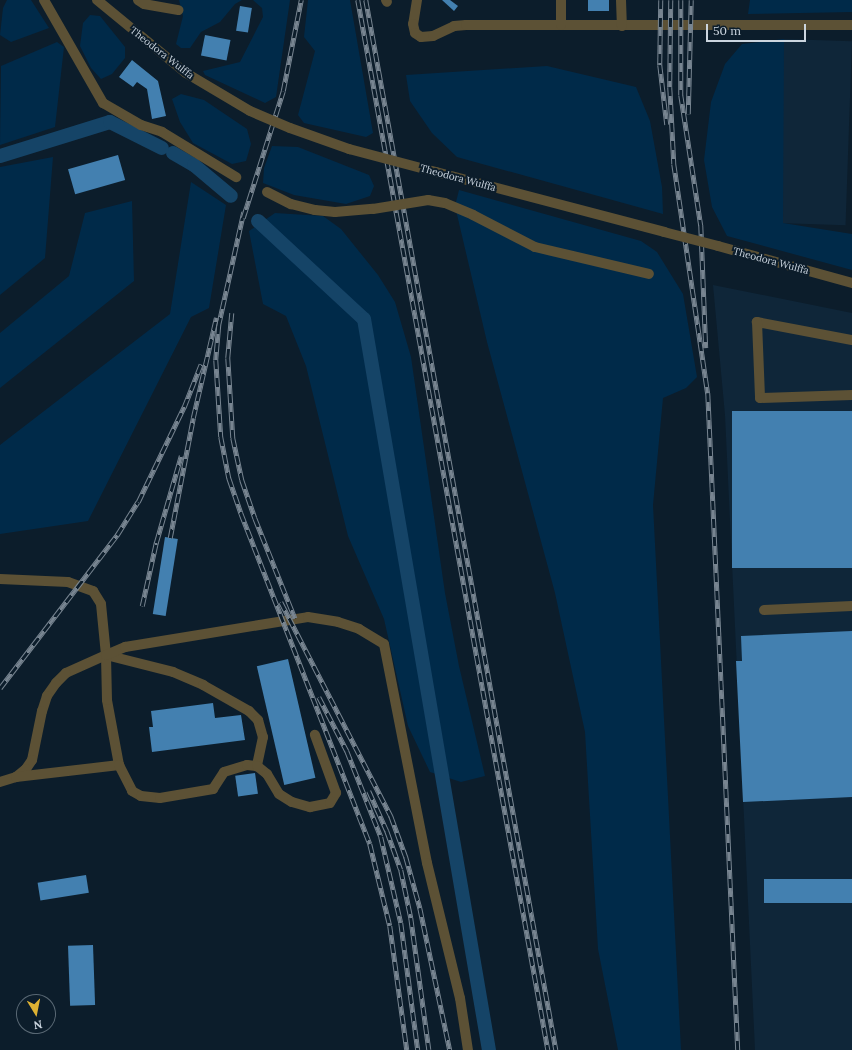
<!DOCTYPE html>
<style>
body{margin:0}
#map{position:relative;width:852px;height:1050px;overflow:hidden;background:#0c1d2b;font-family:Lora,serif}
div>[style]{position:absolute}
.built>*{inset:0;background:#0f2639;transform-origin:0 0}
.green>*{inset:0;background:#002a49}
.canal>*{height:14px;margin:-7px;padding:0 7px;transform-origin:7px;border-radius:7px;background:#154467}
.building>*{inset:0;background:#4380b0;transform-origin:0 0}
.minor>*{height:10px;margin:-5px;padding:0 5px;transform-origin:5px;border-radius:5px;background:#5c5135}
.rail>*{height:4.5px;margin-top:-2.25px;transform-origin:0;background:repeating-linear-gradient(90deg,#0c1d2b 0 9px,#788591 0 18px);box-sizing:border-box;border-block:1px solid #788591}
.minor-bridge>*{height:10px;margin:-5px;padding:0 5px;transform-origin:5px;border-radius:5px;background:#5c5135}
span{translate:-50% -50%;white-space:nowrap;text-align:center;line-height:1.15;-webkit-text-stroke:4px #0c1d2b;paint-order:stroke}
.street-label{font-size:10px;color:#cbd5df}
.north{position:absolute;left:16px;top:994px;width:40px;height:40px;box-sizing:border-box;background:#0c1d2b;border:1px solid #586773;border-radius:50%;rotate:170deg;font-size:11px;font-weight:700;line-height:16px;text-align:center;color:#cbd5df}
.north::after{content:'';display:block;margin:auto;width:14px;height:18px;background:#ddb133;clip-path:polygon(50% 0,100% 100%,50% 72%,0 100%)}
.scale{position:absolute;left:706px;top:24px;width:100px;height:18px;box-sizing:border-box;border:2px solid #cbd5df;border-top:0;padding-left:5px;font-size:12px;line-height:14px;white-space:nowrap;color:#cbd5df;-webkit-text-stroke:3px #0c1d2b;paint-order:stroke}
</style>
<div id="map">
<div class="built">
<i style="left:784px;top:39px;width:68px;height:184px;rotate:2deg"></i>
<i style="clip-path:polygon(713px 285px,852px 313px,852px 1050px,755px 1050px,725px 415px)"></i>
</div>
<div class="green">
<i style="clip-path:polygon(7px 0,31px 0,49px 28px,11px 42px,0 35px,3px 8px)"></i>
<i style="clip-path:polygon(179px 0,242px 0,235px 4px,220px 22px,201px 32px,190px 48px,181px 48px,176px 44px,183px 16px)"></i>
<i style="clip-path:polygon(253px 0,290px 0,276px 97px,265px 103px,205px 75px,203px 71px,240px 62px,263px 17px,262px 8px)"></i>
<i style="clip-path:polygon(308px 0,350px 0,373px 133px,366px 137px,304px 123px,298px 115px,315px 51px,304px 37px)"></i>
<i style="clip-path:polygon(750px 0,852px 0,852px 12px,748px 14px)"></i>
<i style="clip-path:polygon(90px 15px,100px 16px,125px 47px,125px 58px,112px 74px,101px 79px,91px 68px,80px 46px,83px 23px)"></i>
<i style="clip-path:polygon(784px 39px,783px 223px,852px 234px,852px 270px,727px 236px,712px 207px,704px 160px,711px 102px,725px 64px,742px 44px)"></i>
<i style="clip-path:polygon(57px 42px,64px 47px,55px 127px,0 145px,1px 66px)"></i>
<i style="clip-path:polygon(547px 66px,636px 87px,650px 121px,662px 187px,663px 214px,457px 157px,432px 133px,410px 101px,406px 75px)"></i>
<i style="clip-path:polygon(181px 94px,204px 100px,247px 129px,251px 144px,246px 161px,232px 164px,193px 143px,180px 122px,172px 99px)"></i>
<i style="clip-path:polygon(272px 146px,298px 147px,369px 175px,374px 186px,370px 196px,346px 204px,294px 195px,263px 183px,264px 168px)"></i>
<i style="clip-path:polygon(53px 157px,45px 258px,0 295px,0 167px)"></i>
<i style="clip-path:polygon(191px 182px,226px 205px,209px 308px,191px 317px,88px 521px,0 534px,0 445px,170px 314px)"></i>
<i style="clip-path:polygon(459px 190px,641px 241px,657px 252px,683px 294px,697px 377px,686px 388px,663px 398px,653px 505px,681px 1050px,618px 1050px,598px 949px,585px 732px,555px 593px,487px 342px,455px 206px)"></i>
<i style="clip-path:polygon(132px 201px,134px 281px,0 388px,0 333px,69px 276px,85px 213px)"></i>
<i style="clip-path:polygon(275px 213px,323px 216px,341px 229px,378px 275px,395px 302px,411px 357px,445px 593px,459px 666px,485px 776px,461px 782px,430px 772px,408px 726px,384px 619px,348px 536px,306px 366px,286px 316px,263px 304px,249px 231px)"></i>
</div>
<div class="canal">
<i style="left:173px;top:153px;width:24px;rotate:30deg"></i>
<i style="left:194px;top:165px;width:48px;rotate:40deg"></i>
<i style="left:0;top:156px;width:115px;rotate:-17.2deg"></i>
<i style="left:110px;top:122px;width:58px;rotate:26.6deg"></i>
<i style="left:258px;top:221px;width:144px;rotate:42.8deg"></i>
<i style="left:364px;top:319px;width:742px;rotate:80.3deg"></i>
</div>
<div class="building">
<i style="clip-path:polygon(442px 0,450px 0,458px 6px,454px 11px)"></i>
<i style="left:588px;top:0;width:21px;height:11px"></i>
<i style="left:240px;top:6px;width:12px;height:25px;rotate:9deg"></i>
<i style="left:205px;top:35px;width:26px;height:21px;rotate:11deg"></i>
<i style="clip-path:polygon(132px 60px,158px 81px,166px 116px,152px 119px,147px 89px,137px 82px,133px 87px,119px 77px)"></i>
<i style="left:118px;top:155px;width:26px;height:52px;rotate:74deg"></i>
<i style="left:852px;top:411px;width:157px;height:120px;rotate:90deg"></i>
<i style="left:165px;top:537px;width:13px;height:78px;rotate:9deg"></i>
<i style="clip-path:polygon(852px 631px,852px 797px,743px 802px,736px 661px,742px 661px,741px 636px)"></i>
<i style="left:288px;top:659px;width:122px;height:32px;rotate:77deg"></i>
<i style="clip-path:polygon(213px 703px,215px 718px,241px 715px,245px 740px,152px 752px,149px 727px,153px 727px,151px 711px)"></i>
<i style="left:255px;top:773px;width:21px;height:20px;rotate:82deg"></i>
<i style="left:86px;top:875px;width:18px;height:49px;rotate:81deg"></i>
<i style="left:852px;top:879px;width:24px;height:88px;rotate:90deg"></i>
<i style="left:93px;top:945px;width:60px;height:25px;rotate:88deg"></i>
</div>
<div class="minor">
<i style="left:44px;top:0;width:119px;rotate:60.2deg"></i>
<i style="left:103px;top:103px;width:44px;rotate:30.1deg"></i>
<i style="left:141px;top:125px;width:22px;rotate:18deg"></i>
<i style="left:162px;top:132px;width:87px;rotate:31.3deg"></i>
<i style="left:97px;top:0;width:115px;rotate:39.4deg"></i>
<i style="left:186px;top:73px;width:74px;rotate:30.7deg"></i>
<i style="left:138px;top:0;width:7px;rotate:34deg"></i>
<i style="left:144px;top:4px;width:35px;rotate:10deg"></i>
<i style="left:386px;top:0;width:2px;rotate:63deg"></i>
<i style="left:417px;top:0;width:24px;rotate:99deg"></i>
<i style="left:413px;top:24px;width:9px;rotate:77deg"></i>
<i style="left:415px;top:33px;width:7px;rotate:34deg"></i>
<i style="left:421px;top:37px;width:12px;rotate:-5deg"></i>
<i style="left:433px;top:36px;width:23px;rotate:-25deg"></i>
<i style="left:454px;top:26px;width:12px;rotate:-5deg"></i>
<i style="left:466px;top:25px;width:386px"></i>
<i style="left:561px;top:0;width:25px;rotate:90deg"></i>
<i style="left:621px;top:0;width:26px;rotate:88deg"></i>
<i style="left:290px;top:128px;width:63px;rotate:19.6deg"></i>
<i style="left:436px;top:172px;width:236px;rotate:14.7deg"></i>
<i style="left:267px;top:192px;width:27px;rotate:27deg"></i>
<i style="left:291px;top:204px;width:25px;rotate:14deg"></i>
<i style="left:315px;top:210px;width:20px;rotate:6deg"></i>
<i style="left:335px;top:212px;width:38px;rotate:-5deg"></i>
<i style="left:428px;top:200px;width:17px;rotate:10deg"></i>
<i style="left:445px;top:203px;width:30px;rotate:23deg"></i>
<i style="left:473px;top:215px;width:70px;rotate:27.3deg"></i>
<i style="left:535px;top:247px;width:117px;rotate:13.3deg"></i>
<i style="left:718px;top:246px;width:139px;rotate:15.4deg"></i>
<i style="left:852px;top:340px;width:97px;rotate:-169.3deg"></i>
<i style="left:757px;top:322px;width:76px;rotate:87.7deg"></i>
<i style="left:760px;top:398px;width:92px;rotate:-1.9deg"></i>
<i style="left:0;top:579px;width:68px;rotate:2.5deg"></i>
<i style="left:68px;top:582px;width:27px;rotate:20deg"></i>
<i style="left:93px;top:591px;width:15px;rotate:58deg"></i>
<i style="left:101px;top:604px;width:51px;rotate:84.4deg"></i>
<i style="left:106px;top:655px;width:44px;rotate:155.8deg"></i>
<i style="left:66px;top:673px;width:14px;rotate:135deg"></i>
<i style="left:56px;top:683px;width:16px;rotate:125deg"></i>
<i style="left:47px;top:696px;width:16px;rotate:108deg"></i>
<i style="left:42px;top:711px;width:50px;rotate:101.5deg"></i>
<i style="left:32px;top:760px;width:11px;rotate:124deg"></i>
<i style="left:26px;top:769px;width:13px;rotate:141deg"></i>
<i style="left:16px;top:777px;width:17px;rotate:163deg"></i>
<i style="left:764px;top:610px;width:88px;rotate:-2.6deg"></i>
<i style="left:106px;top:655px;width:69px;rotate:14.2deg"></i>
<i style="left:173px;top:672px;width:33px;rotate:23deg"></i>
<i style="left:203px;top:685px;width:53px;rotate:29.5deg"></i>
<i style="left:249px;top:711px;width:13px;rotate:45deg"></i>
<i style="left:258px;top:720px;width:18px;rotate:74deg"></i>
<i style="left:263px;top:737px;width:30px;rotate:102deg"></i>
<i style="left:119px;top:765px;width:66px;rotate:-100.5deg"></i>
<i style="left:107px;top:700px;width:45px;rotate:-91.3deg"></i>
<i style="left:106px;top:655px;width:21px;rotate:-23deg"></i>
<i style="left:125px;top:647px;width:185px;rotate:-9.3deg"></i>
<i style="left:308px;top:617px;width:30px;rotate:9deg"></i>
<i style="left:338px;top:622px;width:22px;rotate:18deg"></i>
<i style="left:359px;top:629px;width:29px;rotate:31deg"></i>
<i style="left:384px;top:644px;width:223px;rotate:78.9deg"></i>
<i style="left:427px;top:863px;width:139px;rotate:76.3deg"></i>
<i style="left:460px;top:998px;width:53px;rotate:81.3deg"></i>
<i style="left:16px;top:777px;width:104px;rotate:-6.6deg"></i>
<i style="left:119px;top:765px;width:29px;rotate:63deg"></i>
<i style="left:132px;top:791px;width:10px;rotate:29deg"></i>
<i style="left:141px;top:796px;width:19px;rotate:6deg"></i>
<i style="left:160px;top:798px;width:54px;rotate:-9.6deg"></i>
<i style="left:213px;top:789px;width:20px;rotate:-57deg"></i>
<i style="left:224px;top:772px;width:24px;rotate:-17deg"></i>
<i style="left:247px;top:765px;width:10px;rotate:6deg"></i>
<i style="left:257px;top:766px;width:13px;rotate:39deg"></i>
<i style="left:267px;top:774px;width:23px;rotate:59deg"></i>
<i style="left:279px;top:794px;width:15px;rotate:32deg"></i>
<i style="left:292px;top:802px;width:19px;rotate:16deg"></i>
<i style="left:310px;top:807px;width:20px;rotate:-11deg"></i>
<i style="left:330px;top:803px;width:12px;rotate:-59deg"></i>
<i style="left:336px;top:793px;width:62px;rotate:-109.9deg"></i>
</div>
<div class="rail">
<i style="left:358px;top:0;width:1067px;rotate:79.74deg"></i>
<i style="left:366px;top:0;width:1067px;rotate:79.74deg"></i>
<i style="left:661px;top:0;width:65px;rotate:90.9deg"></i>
<i style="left:660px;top:65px;width:60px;rotate:83.3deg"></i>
<i style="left:671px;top:0;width:87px;rotate:90.7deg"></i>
<i style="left:670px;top:87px;width:77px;rotate:87deg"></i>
<i style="left:674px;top:164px;width:232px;rotate:81.6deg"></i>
<i style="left:708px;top:393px;width:658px;rotate:87.39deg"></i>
<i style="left:681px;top:0;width:95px;rotate:90deg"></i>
<i style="left:681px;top:95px;width:132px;rotate:81.3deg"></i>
<i style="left:701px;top:225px;width:123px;rotate:87.7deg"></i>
<i style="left:688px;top:114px;width:114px;rotate:-88.5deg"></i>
<i style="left:244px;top:212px;width:116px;rotate:102.5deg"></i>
<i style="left:219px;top:325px;width:35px;rotate:95deg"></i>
<i style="left:216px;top:360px;width:77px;rotate:86.3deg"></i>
<i style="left:221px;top:437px;width:42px;rotate:79deg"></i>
<i style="left:229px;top:478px;width:37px;rotate:71deg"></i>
<i style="left:241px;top:513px;width:355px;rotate:68.7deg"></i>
<i style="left:370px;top:844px;width:84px;rotate:76.3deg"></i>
<i style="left:390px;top:926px;width:125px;rotate:82.2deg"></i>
<i style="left:243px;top:218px;width:133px;rotate:-72.5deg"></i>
<i style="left:283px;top:91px;width:93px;rotate:-78.8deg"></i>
<i style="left:232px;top:313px;width:45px;rotate:95.1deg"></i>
<i style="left:228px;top:358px;width:80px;rotate:86.4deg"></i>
<i style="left:233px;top:438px;width:43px;rotate:77.9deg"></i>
<i style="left:242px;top:480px;width:40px;rotate:71.1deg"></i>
<i style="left:255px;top:518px;width:108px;rotate:68.2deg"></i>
<i style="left:170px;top:538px;width:122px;rotate:-79.1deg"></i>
<i style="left:193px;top:418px;width:103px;rotate:-77deg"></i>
<i style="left:281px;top:602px;width:241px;rotate:62.8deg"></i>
<i style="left:391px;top:816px;width:44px;rotate:69.9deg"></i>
<i style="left:406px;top:857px;width:53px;rotate:74.6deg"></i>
<i style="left:420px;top:908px;width:145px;rotate:78.1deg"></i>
<i style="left:142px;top:606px;width:65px;rotate:-77.5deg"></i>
<i style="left:156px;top:543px;width:91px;rotate:-74deg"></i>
<i style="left:0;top:688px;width:193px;rotate:-52.6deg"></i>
<i style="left:117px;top:535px;width:39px;rotate:-58deg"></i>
<i style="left:138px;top:502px;width:106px;rotate:-64.2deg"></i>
<i style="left:184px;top:407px;width:46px;rotate:-68.4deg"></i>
<i style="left:319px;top:697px;width:61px;rotate:62.6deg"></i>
<i style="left:347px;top:751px;width:92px;rotate:68.4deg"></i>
<i style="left:381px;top:837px;width:88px;rotate:76.9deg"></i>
<i style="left:401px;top:923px;width:128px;rotate:82.4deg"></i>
<i style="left:369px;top:791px;width:44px;rotate:65.8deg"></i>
<i style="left:387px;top:831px;width:41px;rotate:70.3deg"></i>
<i style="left:401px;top:870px;width:49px;rotate:78.2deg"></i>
<i style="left:411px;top:918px;width:133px;rotate:82.2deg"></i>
</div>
<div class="minor-bridge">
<i style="left:250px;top:111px;width:43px;rotate:23deg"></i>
<i style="left:349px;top:149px;width:90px;rotate:14.8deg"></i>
<i style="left:373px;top:209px;width:56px;rotate:-9.3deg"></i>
<i style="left:664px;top:232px;width:56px;rotate:14.5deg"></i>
</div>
<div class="street-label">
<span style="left:162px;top:53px;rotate:38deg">Theodora Wulffa</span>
<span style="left:458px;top:178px;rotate:15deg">Theodora Wulffa</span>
<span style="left:771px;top:261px;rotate:15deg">Theodora Wulffa</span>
</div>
<div class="north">N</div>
<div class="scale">50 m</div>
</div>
